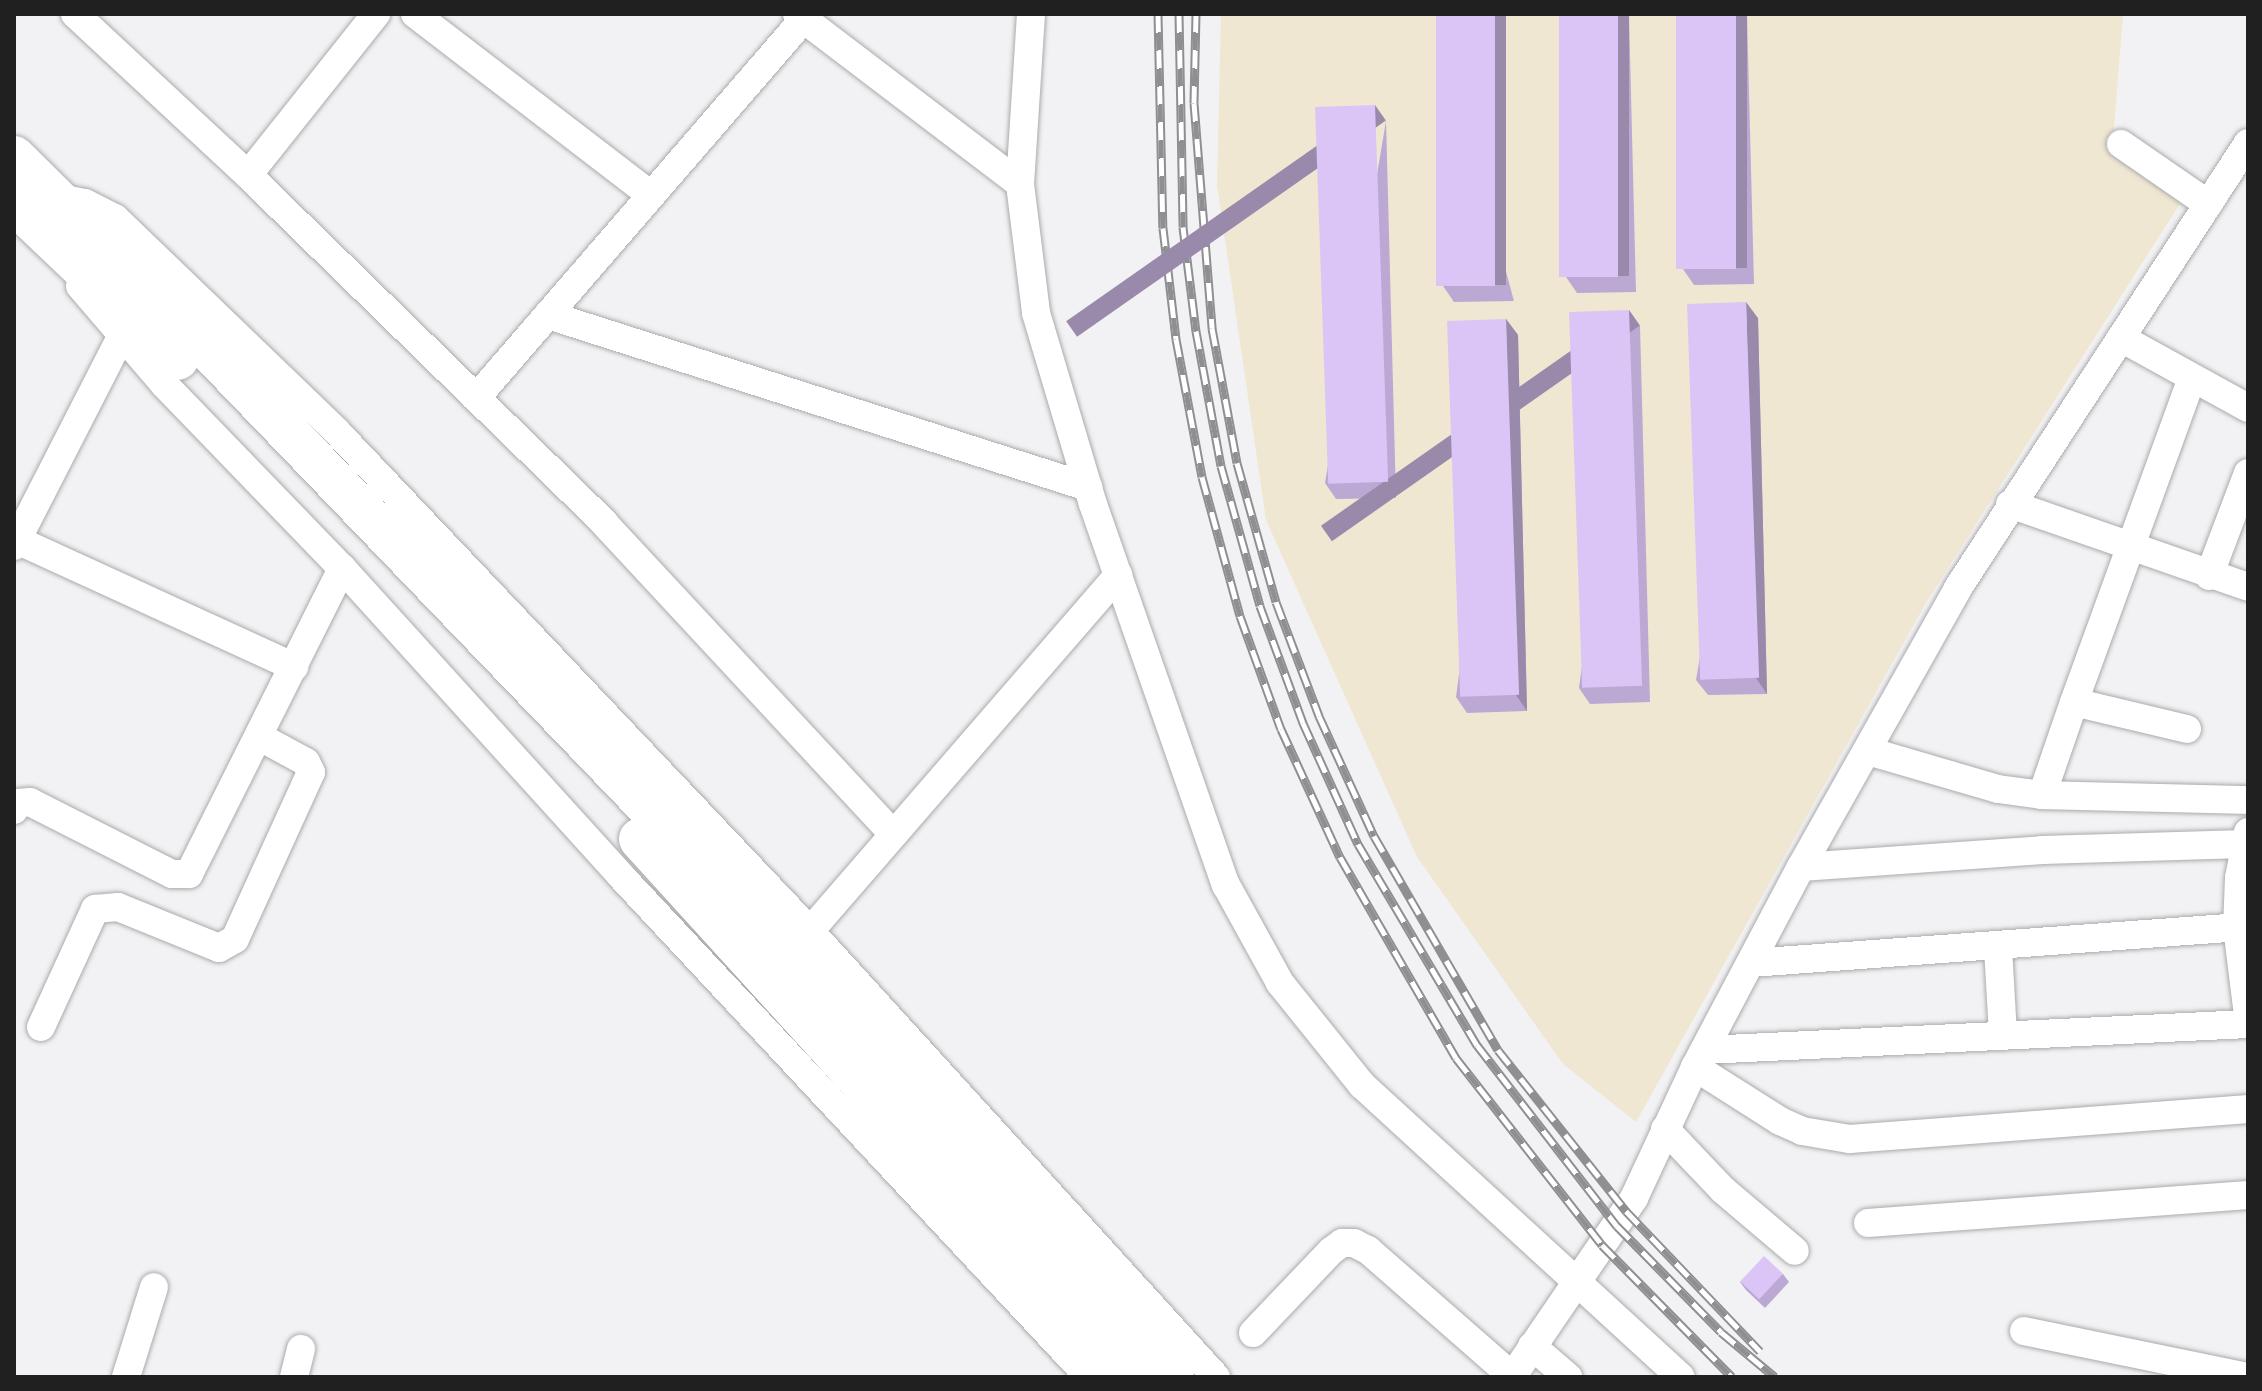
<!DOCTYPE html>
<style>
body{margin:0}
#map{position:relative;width:2262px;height:1391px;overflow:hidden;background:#f2f1f4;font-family:Karla,sans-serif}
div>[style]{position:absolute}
.industrial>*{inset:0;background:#f0e7d2}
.roads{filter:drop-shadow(0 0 2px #abaaad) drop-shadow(0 0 2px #abaaad)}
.minor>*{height:28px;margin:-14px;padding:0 14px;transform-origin:14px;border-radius:14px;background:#fff}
.highway>*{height:42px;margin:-21px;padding:0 21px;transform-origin:21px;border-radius:21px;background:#fff}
.rail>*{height:9px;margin-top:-4.5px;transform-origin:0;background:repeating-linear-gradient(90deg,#fff 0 18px,#8f8f91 0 36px);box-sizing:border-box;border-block:2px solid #8f8f91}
.wall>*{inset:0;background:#bba9d4}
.shaded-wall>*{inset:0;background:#998aac;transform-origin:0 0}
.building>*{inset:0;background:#dac5f6;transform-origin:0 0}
span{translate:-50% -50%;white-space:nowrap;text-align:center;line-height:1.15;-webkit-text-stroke:6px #fff;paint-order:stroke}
.frame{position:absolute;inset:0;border:16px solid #202021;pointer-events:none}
</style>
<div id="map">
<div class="industrial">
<i style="clip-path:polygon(1221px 14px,2123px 14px,2113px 141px,2183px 199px,1927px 601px,1636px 1122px,1563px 1064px,1417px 857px,1266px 520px,1217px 185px)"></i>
</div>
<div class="roads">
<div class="minor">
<i style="left:75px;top:14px;width:236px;rotate:42.9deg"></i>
<i style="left:248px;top:175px;width:498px;rotate:44.3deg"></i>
<i style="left:604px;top:523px;width:425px;rotate:47.1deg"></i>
<i style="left:415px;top:14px;width:297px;rotate:37.5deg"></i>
<i style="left:797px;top:14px;width:280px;rotate:37.3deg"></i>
<i style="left:1031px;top:14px;width:170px;rotate:93.7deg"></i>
<i style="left:1020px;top:184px;width:130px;rotate:82.9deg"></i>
<i style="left:1036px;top:313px;width:199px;rotate:73.4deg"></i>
<i style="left:1093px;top:504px;width:404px;rotate:70.8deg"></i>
<i style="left:1226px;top:885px;width:112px;rotate:61.1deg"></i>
<i style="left:1280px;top:983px;width:131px;rotate:51.2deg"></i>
<i style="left:1362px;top:1085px;width:432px;rotate:42.5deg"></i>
<i style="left:2121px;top:144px;width:106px;rotate:34.6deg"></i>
<i style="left:248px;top:175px;width:206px;rotate:-51.5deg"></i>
<i style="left:59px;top:198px;width:26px;rotate:11deg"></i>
<i style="left:85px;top:203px;width:34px;rotate:27deg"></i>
<i style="left:115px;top:218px;width:308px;rotate:43.9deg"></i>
<i style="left:337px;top:432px;width:688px;rotate:46.53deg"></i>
<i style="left:810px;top:931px;width:603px;rotate:47.69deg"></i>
<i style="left:80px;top:286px;width:130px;rotate:49.4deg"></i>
<i style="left:165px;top:385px;width:255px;rotate:46deg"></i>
<i style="left:342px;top:568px;width:414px;rotate:47.8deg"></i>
<i style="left:620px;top:875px;width:687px;rotate:46.95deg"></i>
<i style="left:548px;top:315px;width:567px;rotate:17.67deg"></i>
<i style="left:2121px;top:338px;width:145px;rotate:28.9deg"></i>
<i style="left:476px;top:398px;width:508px;rotate:-49.15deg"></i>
<i style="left:2010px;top:504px;width:252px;rotate:19.2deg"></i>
<i style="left:17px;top:540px;width:305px;rotate:24.6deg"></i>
<i style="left:14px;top:546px;width:235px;rotate:-62.9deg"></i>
<i style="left:2209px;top:576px;width:110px;rotate:-69.3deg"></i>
<i style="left:2187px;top:729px;width:116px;rotate:-166.6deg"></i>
<i style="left:2074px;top:702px;width:343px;rotate:-70deg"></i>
<i style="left:1868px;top:751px;width:135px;rotate:16.3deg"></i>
<i style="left:1998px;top:789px;width:44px;rotate:7.8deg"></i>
<i style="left:2042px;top:795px;width:98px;rotate:-71deg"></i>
<i style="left:2042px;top:795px;width:206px;rotate:1.4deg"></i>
<i style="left:14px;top:810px;width:8px;rotate:-60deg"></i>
<i style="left:18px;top:803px;width:12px;rotate:-5deg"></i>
<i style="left:30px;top:802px;width:159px;rotate:26.9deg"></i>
<i style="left:172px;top:874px;width:17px"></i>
<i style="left:189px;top:874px;width:342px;rotate:-63.4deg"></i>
<i style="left:2248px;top:832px;width:47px;rotate:101.1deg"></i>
<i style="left:2239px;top:878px;width:49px;rotate:92.3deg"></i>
<i style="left:2237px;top:927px;width:89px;rotate:82.9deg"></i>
<i style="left:1801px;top:867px;width:242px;rotate:-4deg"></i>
<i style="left:2042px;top:850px;width:203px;rotate:-1.7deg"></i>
<i style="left:810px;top:931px;width:471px;rotate:-49.1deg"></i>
<i style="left:1998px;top:948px;width:88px;rotate:86.7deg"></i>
<i style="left:1751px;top:963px;width:487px;rotate:-4.2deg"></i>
<i style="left:41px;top:1027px;width:130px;rotate:-65.4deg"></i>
<i style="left:95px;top:909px;width:23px;rotate:-5deg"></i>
<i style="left:118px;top:907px;width:109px;rotate:22.1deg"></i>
<i style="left:219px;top:948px;width:18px;rotate:-29deg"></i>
<i style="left:235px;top:939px;width:183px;rotate:-65.5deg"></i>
<i style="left:311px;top:772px;width:11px;rotate:-117deg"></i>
<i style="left:306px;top:762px;width:52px;rotate:-151.5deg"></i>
<i style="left:1705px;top:1050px;width:544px;rotate:-2.74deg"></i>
<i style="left:1695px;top:1067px;width:101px;rotate:32.4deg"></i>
<i style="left:1780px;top:1121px;width:24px;rotate:24deg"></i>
<i style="left:1802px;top:1131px;width:49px;rotate:9.5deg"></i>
<i style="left:1850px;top:1139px;width:399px;rotate:-4.3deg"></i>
<i style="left:1665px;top:1129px;width:84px;rotate:46.4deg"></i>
<i style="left:1723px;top:1190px;width:94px;rotate:40.3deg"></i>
<i style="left:1868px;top:1223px;width:381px;rotate:-4.2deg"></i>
<i style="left:2024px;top:1331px;width:229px;rotate:11.6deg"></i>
<i style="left:1253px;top:1333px;width:113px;rotate:-46.4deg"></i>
<i style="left:1331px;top:1251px;width:14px;rotate:-36deg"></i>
<i style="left:1342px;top:1243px;width:12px"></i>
<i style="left:1354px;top:1243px;width:16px;rotate:27deg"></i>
<i style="left:1368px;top:1250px;width:193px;rotate:41.2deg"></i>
<i style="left:1532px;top:1346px;width:48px;rotate:40.7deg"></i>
<i style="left:126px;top:1377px;width:94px;rotate:-72.7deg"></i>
<i style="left:294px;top:1377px;width:29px;rotate:-76deg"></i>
<i style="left:1512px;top:1377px;width:217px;rotate:-55.7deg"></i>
<i style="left:1634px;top:1198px;width:145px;rotate:-65deg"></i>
<i style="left:1695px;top:1067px;width:226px;rotate:-62.1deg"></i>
<i style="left:1801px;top:867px;width:320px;rotate:-60.6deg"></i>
<i style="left:1958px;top:588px;width:531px;rotate:-56.91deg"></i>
</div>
<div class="highway">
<i style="left:14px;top:157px;width:262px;rotate:44.7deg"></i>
<i style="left:200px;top:341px;width:760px;rotate:46.12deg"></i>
<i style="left:727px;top:889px;width:661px;rotate:47.57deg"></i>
<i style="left:14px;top:203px;width:226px;rotate:43.6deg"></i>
<i style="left:640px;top:839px;width:727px;rotate:47.73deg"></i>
</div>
</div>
<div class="rail">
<i style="left:1158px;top:14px;width:214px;rotate:88.7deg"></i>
<i style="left:1163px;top:228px;width:112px;rotate:83.3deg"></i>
<i style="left:1176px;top:339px;width:140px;rotate:79.3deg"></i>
<i style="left:1202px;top:477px;width:144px;rotate:74.7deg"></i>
<i style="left:1240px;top:616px;width:120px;rotate:70.1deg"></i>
<i style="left:1281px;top:729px;width:141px;rotate:65.3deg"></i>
<i style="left:1340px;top:857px;width:232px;rotate:60deg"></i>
<i style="left:1456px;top:1058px;width:237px;rotate:52deg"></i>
<i style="left:1602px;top:1245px;width:185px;rotate:45.4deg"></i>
<i style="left:1179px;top:14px;width:213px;rotate:88.9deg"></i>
<i style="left:1183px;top:227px;width:105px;rotate:82.9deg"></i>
<i style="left:1196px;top:331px;width:137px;rotate:79.5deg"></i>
<i style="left:1221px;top:466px;width:145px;rotate:74.4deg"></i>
<i style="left:1260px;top:606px;width:125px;rotate:69.8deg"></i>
<i style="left:1303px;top:723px;width:133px;rotate:65.6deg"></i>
<i style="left:1358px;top:844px;width:234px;rotate:59.4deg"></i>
<i style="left:1477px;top:1045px;width:229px;rotate:52.3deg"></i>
<i style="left:1617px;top:1226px;width:148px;rotate:45.5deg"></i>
<i style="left:1721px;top:1332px;width:70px;rotate:39.8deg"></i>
<i style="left:1196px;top:14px;width:89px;rotate:91.3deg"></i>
<i style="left:1194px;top:103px;width:226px;rotate:85.4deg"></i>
<i style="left:1212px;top:328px;width:137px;rotate:79.5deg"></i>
<i style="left:1237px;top:463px;width:144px;rotate:74.3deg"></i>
<i style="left:1276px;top:602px;width:122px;rotate:69.3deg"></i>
<i style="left:1319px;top:716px;width:132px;rotate:65.4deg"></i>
<i style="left:1374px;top:836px;width:247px;rotate:59.9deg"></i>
<i style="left:1498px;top:1050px;width:206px;rotate:51.5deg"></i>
<i style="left:1626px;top:1211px;width:194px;rotate:46.3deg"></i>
</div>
<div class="wall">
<i style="clip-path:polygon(1436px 14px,1514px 301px,1454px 302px,1443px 286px)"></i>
<i style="clip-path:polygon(1559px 14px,1629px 14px,1636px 292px,1577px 293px,1566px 277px)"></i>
<i style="clip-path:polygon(1676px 14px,1747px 14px,1754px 284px,1694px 285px,1683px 269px)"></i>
<i style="clip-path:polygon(1386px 121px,1396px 498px,1336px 499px,1325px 483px)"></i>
<i style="clip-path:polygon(1629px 310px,1640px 326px,1650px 702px,1590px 704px,1579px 688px)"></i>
<i style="clip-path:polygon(1758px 318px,1767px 694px,1708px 695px,1696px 680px)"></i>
<i style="clip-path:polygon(1506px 319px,1518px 335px,1527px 711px,1467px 713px,1456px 697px)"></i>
<i style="clip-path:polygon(1783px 1274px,1789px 1282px,1765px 1308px,1746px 1290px,1740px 1282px)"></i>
</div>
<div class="shaded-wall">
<i style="left:1495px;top:14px;width:11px;height:271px"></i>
<i style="left:1618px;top:14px;width:11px;height:262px"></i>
<i style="left:1736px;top:14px;width:11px;height:254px"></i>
<i style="left:1375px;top:105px;width:19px;height:377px;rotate:55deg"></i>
<i style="clip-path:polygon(1746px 302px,1758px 318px,1767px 694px,1756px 678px)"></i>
<i style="left:1629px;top:310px;width:19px;height:376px;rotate:55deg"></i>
<i style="clip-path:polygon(1506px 319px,1518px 335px,1527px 711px,1516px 695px)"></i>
</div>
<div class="building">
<i style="left:1436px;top:14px;width:59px;height:272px"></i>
<i style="left:1559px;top:14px;width:59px;height:263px"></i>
<i style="left:1676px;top:14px;width:60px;height:255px"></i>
<i style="left:1375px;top:105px;width:377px;height:60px;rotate:88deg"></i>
<i style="left:1746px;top:302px;width:376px;height:59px;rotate:88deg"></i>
<i style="left:1629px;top:310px;width:376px;height:60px;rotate:88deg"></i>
<i style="left:1506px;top:319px;width:376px;height:59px;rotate:88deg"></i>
<i style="left:1764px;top:1256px;width:26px;height:35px;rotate:43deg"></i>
</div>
<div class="frame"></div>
</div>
